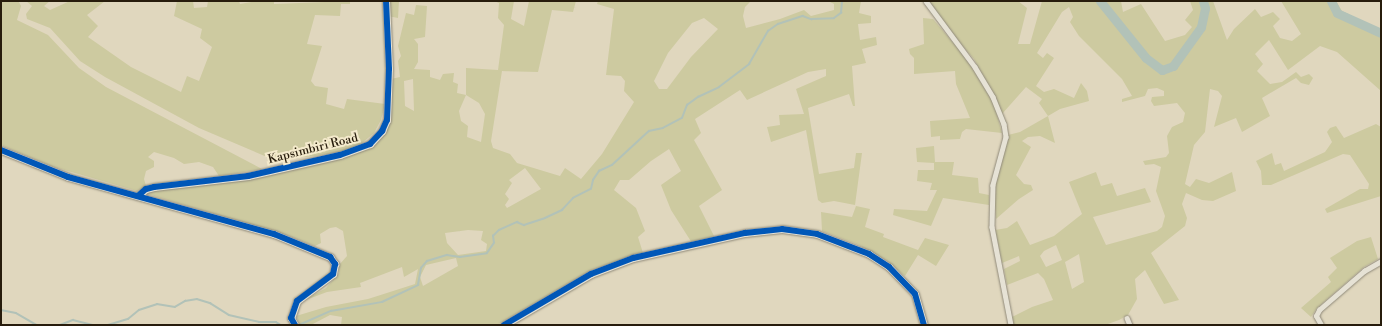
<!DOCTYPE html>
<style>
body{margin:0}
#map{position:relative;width:1382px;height:326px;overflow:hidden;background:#e0d7be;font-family:"Libre Bodoni",serif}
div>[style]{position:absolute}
.green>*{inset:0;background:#cdcaa0}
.stream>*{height:1.5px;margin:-0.75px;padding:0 0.75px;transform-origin:0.75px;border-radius:0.75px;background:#b2c2b8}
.river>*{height:9px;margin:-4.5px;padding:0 4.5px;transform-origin:4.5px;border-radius:4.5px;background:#b2c2b8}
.roads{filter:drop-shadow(0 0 1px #8f8979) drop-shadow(0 0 1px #8f8979)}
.street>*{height:4.5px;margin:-2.25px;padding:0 2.25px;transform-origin:2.25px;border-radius:2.25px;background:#e6e2d5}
.secondary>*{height:7px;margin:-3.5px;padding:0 3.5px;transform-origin:3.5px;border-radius:3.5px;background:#e6e2d5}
.cycleway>*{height:6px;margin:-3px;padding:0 3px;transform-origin:3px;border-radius:3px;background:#0057b8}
span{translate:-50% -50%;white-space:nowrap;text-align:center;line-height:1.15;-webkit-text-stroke:4px #f4eacc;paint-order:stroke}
.street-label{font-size:12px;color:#271c0c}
.frame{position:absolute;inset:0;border:2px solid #271c0c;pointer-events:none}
</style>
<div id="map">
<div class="green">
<i style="clip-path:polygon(1px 1px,19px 2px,21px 6px,17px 20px,48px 35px,79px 68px,106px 87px,262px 169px,219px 176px,213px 167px,199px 162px,184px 164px,174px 158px,154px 152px,148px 157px,154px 161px,154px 167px,146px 171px,144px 179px,146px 186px,137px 191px,54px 167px,1px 145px)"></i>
<i style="clip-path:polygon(26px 1px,50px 1px,44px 6px,50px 10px,70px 1px,105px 1px,87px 15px,98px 26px,88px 37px,131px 67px,181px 92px,187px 76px,199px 81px,212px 47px,200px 38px,202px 29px,174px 16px,177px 1px,193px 1px,194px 8px,207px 7px,208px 1px,239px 1px,240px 4px,258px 1px,274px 1px,274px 4px,350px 1px,350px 4px,341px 4px,340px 16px,315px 15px,307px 44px,322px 46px,311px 81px,315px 86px,328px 88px,326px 104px,344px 109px,347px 99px,385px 104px,381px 120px,374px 133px,362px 143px,345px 151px,315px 156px,279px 159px,267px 157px,199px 128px,105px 77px,80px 61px,50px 28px,27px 19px,26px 14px,32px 6px)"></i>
<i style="clip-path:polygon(388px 1px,399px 1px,398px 18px,388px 16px)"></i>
<i style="clip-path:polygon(evenodd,494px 1px,514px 1px,511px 19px,524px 26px,529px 1px,576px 1px,573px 12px,552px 10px,538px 72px,502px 71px,491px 141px,493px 148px,510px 154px,517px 163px,560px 176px,565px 168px,581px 179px,602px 154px,634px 102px,624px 91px,625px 81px,621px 76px,606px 75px,614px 9px,597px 4px,598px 1px,751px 1px,745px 7px,743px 16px,746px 28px,780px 19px,804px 10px,811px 16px,834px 10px,834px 4px,828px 1px,861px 1px,859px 13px,871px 16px,871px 23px,858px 24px,860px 40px,876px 37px,877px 45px,862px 49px,866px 63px,852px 66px,855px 106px,853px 106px,849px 94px,808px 108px,819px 174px,854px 168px,856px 153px,862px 153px,855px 205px,834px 201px,822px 203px,818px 200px,806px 130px,771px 142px,767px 127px,780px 125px,779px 115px,804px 114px,796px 89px,826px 76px,826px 69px,808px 72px,747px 100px,740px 90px,695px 119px,701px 133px,694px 140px,722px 190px,699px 206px,714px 236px,692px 243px,671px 210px,661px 185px,681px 171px,669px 149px,651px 161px,629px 180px,620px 180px,614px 190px,636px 208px,645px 231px,638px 237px,643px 253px,591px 270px,497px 325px,341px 325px,342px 317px,330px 315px,311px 325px,300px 325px,296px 316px,326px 307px,368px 299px,415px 284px,418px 269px,404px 277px,402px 267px,360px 283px,361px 287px,327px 292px,303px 301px,326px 288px,339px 273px,339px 265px,347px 256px,343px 231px,336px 227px,330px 228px,320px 234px,321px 243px,315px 246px,290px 236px,144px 193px,152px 189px,172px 189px,191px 184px,237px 181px,359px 152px,370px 146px,382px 134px,391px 79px,400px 77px,398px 61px,401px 56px,398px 46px,406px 13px,414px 15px,416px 5px,427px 6px,425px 37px,414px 39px,418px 44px,418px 62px,414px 69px,430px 70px,430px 77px,440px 80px,443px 74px,454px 73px,453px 82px,458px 84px,457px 93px,466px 95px,466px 68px,498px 70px,504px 25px,498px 18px,499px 3px,494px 1px,704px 18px,718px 29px,691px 57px,667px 89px,659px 89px,654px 81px,668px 53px,692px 23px,704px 18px,494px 1px,413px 79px,414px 111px,405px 106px,404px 81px,413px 79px,494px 1px,466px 95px,479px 103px,485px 114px,481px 142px,467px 137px,468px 126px,461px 121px,459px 111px,466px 95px,494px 1px,525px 168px,541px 189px,507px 208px,505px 205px,509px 199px,505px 194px,512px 183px,509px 180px,525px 168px,494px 1px,468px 230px,483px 231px,481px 240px,487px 244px,486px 251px,458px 255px,447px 243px,445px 233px,468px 230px,494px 1px,456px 258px,458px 266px,423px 286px,420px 277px,426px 265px,456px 258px)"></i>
<i style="clip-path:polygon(evenodd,929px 1px,1018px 1px,1027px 8px,1018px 44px,1030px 44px,1042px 1px,1121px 1px,1123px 12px,1141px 4px,1165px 41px,1185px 35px,1192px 27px,1185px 20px,1193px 10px,1190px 1px,1213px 1px,1227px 40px,1234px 29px,1255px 9px,1261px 17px,1273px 12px,1280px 19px,1273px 26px,1280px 38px,1292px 41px,1301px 34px,1281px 1px,1336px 1px,1342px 11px,1381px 30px,1381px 91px,1337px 52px,1320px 46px,1288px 70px,1269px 40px,1255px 54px,1263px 64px,1257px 71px,1270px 84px,1282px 82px,1296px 72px,1301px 77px,1309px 74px,1313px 78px,1309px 85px,1301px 83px,1296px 78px,1262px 98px,1270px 116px,1242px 132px,1236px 118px,1214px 127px,1222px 96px,1218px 91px,1210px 89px,1205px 132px,1194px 145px,1185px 184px,1190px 187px,1196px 179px,1209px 183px,1232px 172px,1236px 191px,1213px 201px,1202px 200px,1186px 193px,1182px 204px,1187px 218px,1185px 226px,1151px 253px,1179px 300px,1164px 304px,1145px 270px,1135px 279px,1137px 299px,1128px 315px,1119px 320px,1105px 325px,1013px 325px,1012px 317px,1032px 307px,1053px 300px,1044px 279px,1038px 273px,1007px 285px,1004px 269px,1020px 261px,1019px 256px,1002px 263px,995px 230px,1007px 228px,1017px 221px,1030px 245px,1054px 236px,1082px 214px,1069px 182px,1096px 172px,1101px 186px,1112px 183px,1117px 196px,1145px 188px,1151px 202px,1093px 217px,1106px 245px,1157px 231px,1162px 227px,1165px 216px,1156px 191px,1161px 167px,1154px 164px,1145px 165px,1143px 161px,1166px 157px,1169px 153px,1167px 136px,1172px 127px,1183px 122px,1185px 113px,1177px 103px,1154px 106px,1151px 101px,1152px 97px,1164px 96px,1164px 91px,1157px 88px,1148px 89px,1145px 96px,1122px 102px,1122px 99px,1132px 96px,1122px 79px,1079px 36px,1070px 22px,1073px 17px,1069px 7px,1062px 12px,1037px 53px,1043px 58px,1047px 53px,1054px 58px,1036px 86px,1044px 92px,1054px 89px,1074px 98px,1081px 83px,1087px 91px,1089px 101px,1060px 109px,1048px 116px,1055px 143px,1040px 136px,1028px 137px,1022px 141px,1031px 147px,1016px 175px,1024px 184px,1031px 185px,1033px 190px,1019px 199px,996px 219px,994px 191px,1008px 135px,1020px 132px,1048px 116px,1039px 103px,1042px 99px,1026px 87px,1002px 114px,974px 59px,957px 40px,929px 1px,1056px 245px,1062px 260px,1046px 267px,1040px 256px,1044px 251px,1056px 245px,929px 1px,1079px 254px,1084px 282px,1072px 289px,1065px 262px,1079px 254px)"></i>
<i style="clip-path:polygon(923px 18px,933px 19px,966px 58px,994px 104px,1002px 133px,966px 129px,962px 132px,960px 139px,940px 140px,940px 136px,931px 137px,930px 121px,970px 118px,956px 84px,955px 71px,914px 74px,914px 58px,910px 54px,909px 49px,924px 44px)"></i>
<i style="clip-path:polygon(1376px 124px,1381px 127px,1381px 196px,1327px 213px,1325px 209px,1360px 189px,1368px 189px,1369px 184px,1350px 155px,1343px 154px,1271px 185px,1262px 185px,1261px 171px,1256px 161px,1272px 153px,1275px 165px,1281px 163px,1284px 171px,1325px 152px,1332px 142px,1327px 132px,1330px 128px,1336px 126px,1344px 138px)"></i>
<i style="clip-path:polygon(934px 146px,935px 162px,954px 162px,952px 175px,978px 178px,979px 193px,989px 195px,989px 205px,943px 198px,931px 226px,893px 215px,894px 209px,927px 211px,937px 190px,930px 190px,932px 183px,917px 181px,918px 170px,934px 170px,934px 163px,917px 162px,916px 148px)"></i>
<i style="clip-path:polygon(856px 206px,870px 209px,865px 227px,884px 234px,883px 237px,918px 250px,925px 238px,949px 245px,936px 266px,918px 255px,905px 276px,886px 260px,859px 245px,822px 231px,821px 212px,852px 217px)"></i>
<i style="clip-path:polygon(1371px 237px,1378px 259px,1364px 267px,1317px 308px,1311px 317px,1301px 308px,1331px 282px,1328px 277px,1337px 268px,1330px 258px,1357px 241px)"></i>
</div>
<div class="stream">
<i style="left:1px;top:310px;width:15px;rotate:11deg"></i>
<i style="left:16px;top:313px;width:24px;rotate:30deg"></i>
<i style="left:60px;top:325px;width:14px;rotate:-21deg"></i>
<i style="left:73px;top:320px;width:21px;rotate:14deg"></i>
<i style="left:108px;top:325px;width:21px;rotate:-17deg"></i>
<i style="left:128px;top:319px;width:14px;rotate:-39deg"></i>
<i style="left:139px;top:310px;width:19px;rotate:-18deg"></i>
<i style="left:157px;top:304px;width:18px;rotate:9deg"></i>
<i style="left:175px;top:307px;width:12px;rotate:-31deg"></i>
<i style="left:185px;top:301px;width:12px;rotate:-9deg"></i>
<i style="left:197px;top:299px;width:14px;rotate:17deg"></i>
<i style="left:210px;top:303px;width:22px;rotate:32deg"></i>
<i style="left:229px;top:315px;width:31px;rotate:13deg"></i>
<i style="left:259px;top:322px;width:17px"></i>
<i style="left:276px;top:322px;width:6px;rotate:31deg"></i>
<i style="left:299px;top:325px;width:35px;rotate:-24deg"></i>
<i style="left:331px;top:311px;width:52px;rotate:-10deg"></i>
<i style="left:382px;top:302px;width:40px;rotate:-25deg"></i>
<i style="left:418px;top:285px;width:17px;rotate:-80deg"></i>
<i style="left:421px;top:268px;width:9px;rotate:-49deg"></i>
<i style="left:427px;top:261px;width:21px;rotate:-17deg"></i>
<i style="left:447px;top:255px;width:13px;rotate:9deg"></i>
<i style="left:460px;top:257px;width:27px;rotate:-8deg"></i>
<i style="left:487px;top:253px;width:12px;rotate:-55deg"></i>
<i style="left:494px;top:243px;width:7px;rotate:-98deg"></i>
<i style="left:493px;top:236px;width:8px;rotate:-45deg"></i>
<i style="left:499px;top:230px;width:20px;rotate:-24deg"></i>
<i style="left:517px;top:222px;width:8px;rotate:23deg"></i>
<i style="left:524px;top:225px;width:22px;rotate:-18deg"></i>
<i style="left:545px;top:218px;width:19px;rotate:-25deg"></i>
<i style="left:562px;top:210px;width:16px;rotate:-47deg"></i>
<i style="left:573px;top:198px;width:20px;rotate:-27deg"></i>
<i style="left:591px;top:189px;width:9px;rotate:-77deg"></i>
<i style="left:593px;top:180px;width:11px;rotate:-56deg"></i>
<i style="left:599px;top:171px;width:14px;rotate:-25deg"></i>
<i style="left:612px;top:165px;width:50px;rotate:-42.6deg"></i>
<i style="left:649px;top:131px;width:14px;rotate:-12deg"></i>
<i style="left:663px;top:128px;width:21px;rotate:-28deg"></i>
<i style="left:682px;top:118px;width:14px;rotate:-69deg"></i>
<i style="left:687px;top:105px;width:14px;rotate:-36deg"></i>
<i style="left:698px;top:97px;width:23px;rotate:-25deg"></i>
<i style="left:719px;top:87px;width:38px;rotate:-37deg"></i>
<i style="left:749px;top:64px;width:38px;rotate:-60deg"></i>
<i style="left:768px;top:31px;width:12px;rotate:-35deg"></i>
<i style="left:778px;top:24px;width:26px;rotate:-18deg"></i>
<i style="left:803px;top:16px;width:9px;rotate:21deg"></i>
<i style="left:811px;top:19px;width:23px;rotate:-2deg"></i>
<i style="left:834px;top:18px;width:9px;rotate:-36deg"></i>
<i style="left:841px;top:13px;width:12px;rotate:-85deg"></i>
</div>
<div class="river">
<i style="left:1100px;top:1px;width:73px;rotate:51.1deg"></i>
<i style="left:1146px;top:58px;width:20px;rotate:37deg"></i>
<i style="left:1162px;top:70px;width:12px;rotate:-20deg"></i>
<i style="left:1173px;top:66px;width:48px;rotate:-54.3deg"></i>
<i style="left:1201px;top:27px;width:19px;rotate:-78deg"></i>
<i style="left:1205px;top:8px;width:7px;rotate:-106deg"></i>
<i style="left:1331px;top:1px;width:13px;rotate:63deg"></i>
<i style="left:1337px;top:13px;width:48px;rotate:24.4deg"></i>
</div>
<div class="roads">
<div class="street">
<i style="left:926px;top:1px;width:82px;rotate:53.4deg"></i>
<i style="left:975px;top:67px;width:35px;rotate:59deg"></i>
<i style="left:993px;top:97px;width:29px;rotate:68deg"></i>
<i style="left:1004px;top:124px;width:13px;rotate:81deg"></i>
<i style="left:1006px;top:137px;width:50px;rotate:105.2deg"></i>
<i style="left:993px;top:185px;width:42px;rotate:91.4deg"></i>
<i style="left:992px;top:227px;width:100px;rotate:79deg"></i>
<i style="left:1127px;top:318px;width:8px;rotate:67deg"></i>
<i style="left:1321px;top:325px;width:10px;rotate:-119deg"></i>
<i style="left:1316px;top:316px;width:7px;rotate:-63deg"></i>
<i style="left:1319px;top:310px;width:60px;rotate:-40.9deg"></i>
<i style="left:1364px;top:271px;width:20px;rotate:-30deg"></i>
</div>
<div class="secondary">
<i style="left:1px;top:150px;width:72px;rotate:21.9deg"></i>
<i style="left:68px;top:177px;width:214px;rotate:15.5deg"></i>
<i style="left:274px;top:234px;width:61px;rotate:22.3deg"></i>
<i style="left:330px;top:257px;width:9px;rotate:54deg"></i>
<i style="left:335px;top:264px;width:10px;rotate:101deg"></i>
<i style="left:333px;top:274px;width:45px;rotate:143.1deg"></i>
<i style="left:297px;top:301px;width:18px;rotate:109deg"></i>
<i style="left:291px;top:318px;width:8px;rotate:60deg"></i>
<i style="left:139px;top:195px;width:9px;rotate:-41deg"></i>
<i style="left:146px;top:189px;width:8px;rotate:-14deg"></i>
<i style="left:154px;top:187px;width:95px;rotate:-6.7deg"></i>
<i style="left:248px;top:176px;width:94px;rotate:-12.9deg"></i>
<i style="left:340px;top:155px;width:32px;rotate:-20deg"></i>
<i style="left:370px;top:144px;width:18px;rotate:-47deg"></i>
<i style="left:382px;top:131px;width:12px;rotate:-66deg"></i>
<i style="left:387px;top:120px;width:51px;rotate:-87.8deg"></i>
<i style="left:389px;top:69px;width:68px;rotate:-92.5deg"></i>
<i style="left:504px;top:325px;width:101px;rotate:-30.4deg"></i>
<i style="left:591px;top:274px;width:45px;rotate:-20.9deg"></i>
<i style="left:633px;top:258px;width:115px;rotate:-12.6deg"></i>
<i style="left:745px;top:233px;width:37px;rotate:-6deg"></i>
<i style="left:782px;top:229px;width:35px;rotate:8deg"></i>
<i style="left:817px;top:234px;width:56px;rotate:21deg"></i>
<i style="left:869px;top:254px;width:24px;rotate:33deg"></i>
<i style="left:889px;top:267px;width:37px;rotate:46deg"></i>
<i style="left:915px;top:294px;width:32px;rotate:74deg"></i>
</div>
</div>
<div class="cycleway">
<i style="left:1px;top:150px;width:72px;rotate:21.9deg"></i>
<i style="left:68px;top:177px;width:214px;rotate:15.5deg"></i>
<i style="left:274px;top:234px;width:61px;rotate:22.3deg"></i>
<i style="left:330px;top:257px;width:9px;rotate:54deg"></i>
<i style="left:335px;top:264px;width:10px;rotate:101deg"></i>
<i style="left:333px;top:274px;width:45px;rotate:143.1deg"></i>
<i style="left:297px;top:301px;width:18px;rotate:109deg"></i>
<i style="left:291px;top:318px;width:8px;rotate:60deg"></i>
<i style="left:139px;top:195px;width:9px;rotate:-41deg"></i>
<i style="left:146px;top:189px;width:8px;rotate:-14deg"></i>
<i style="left:154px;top:187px;width:95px;rotate:-6.7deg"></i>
<i style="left:248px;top:176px;width:94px;rotate:-12.9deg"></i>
<i style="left:340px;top:155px;width:32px;rotate:-20deg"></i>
<i style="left:370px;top:144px;width:18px;rotate:-47deg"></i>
<i style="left:382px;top:131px;width:12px;rotate:-66deg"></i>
<i style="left:387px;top:120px;width:51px;rotate:-87.8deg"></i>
<i style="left:389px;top:69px;width:68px;rotate:-92.5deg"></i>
<i style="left:504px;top:325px;width:101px;rotate:-30.4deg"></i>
<i style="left:591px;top:274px;width:45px;rotate:-20.9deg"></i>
<i style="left:633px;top:258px;width:115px;rotate:-12.6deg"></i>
<i style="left:745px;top:233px;width:37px;rotate:-6deg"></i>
<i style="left:782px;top:229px;width:35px;rotate:8deg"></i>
<i style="left:817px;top:234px;width:56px;rotate:21deg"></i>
<i style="left:869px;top:254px;width:24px;rotate:33deg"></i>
<i style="left:889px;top:267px;width:37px;rotate:46deg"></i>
<i style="left:915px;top:294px;width:32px;rotate:74deg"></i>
</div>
<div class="street-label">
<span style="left:313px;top:149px;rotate:-14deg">Kapsimbiri Road</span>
</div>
<div class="frame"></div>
</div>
